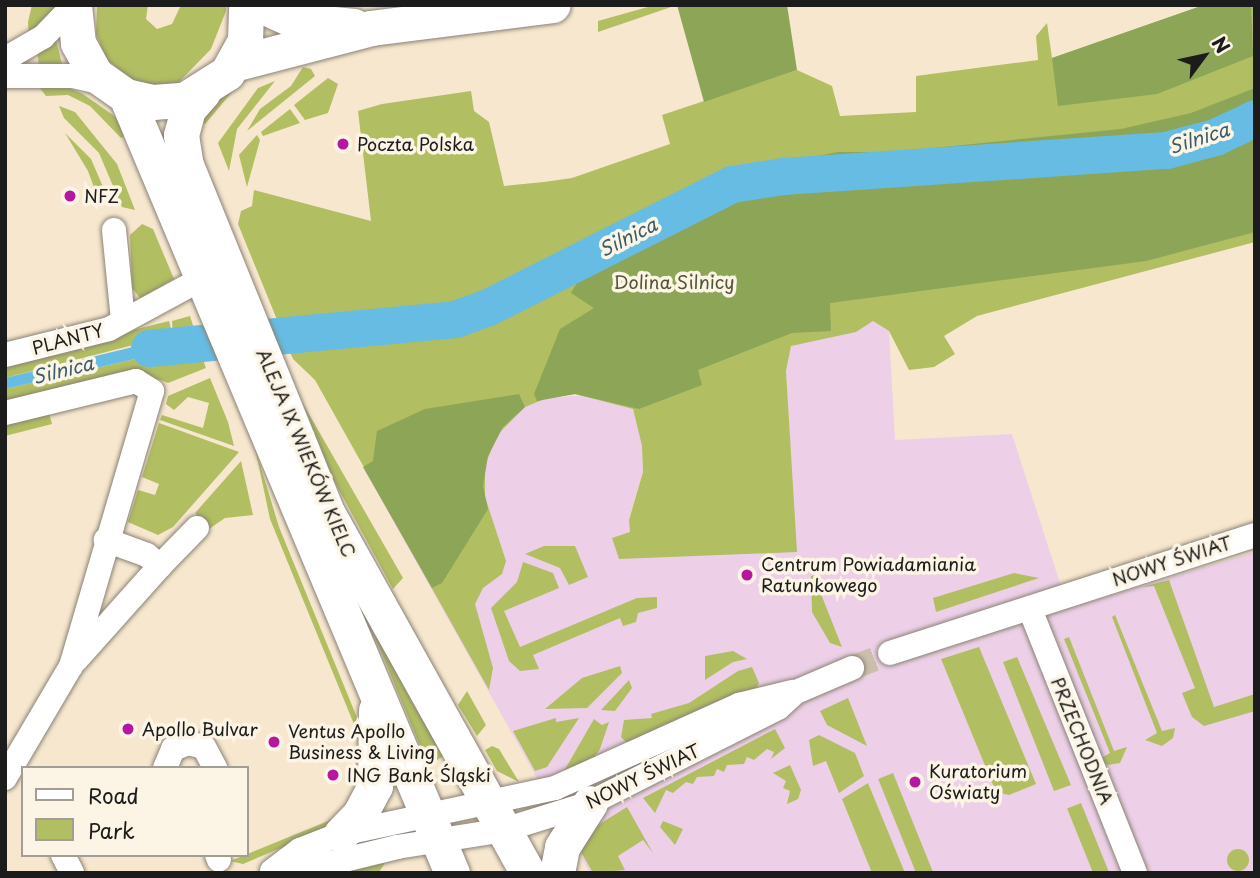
<!DOCTYPE html>
<meta charset="utf-8">
<style>
body{margin:0}
#map{position:relative;width:1260px;height:878px;overflow:hidden;background:#f7e7cf;font-family:"Playpen Sans",sans-serif}
div>[style]{position:absolute}
.built>*{inset:0;background:#edd0e8}
.green>*{inset:0;background:#b1be61;transform-origin:0 0}
.round{border-radius:50%}
.forest>*{inset:0;background:#8ca557}
.water>*{inset:0;background:#66bce3}
.river>*{height:37px;margin:-18.5px;padding:0 18.5px;transform-origin:18.5px;border-radius:18.5px;background:#66bce3}
.street-tunnel>*{height:24px;margin-top:-12px;transform-origin:0;background:repeating-linear-gradient(90deg,#cbbeab 0 24px,transparent 0 36px)}
.roads{filter:drop-shadow(0 0 2px #8a8276) drop-shadow(0 0 2px #8a8276)}
.street>*{height:24px;margin:-12px;padding:0 12px;transform-origin:12px;border-radius:12px;background:#fff}
.secondary>*{height:35px;margin:-17.5px;padding:0 17.5px;transform-origin:17.5px;border-radius:17.5px;background:#fff}
.dots>*{width:19px;height:19px;translate:-50% -50%;box-sizing:border-box;border:4px solid #fcf5e5;border-radius:50%}
span{translate:-50% -50%;white-space:nowrap;text-align:center;line-height:1.15;-webkit-text-stroke:7px #fcf5e5;paint-order:stroke}
.poi-label{font-size:18px;color:#1c1c1c}
.left{translate:0 -50%;text-align:left}
.park-label{font-size:18px;color:#505534}
.street-label{font-size:18px;color:#1c1c1c}
.water-label{font-size:19px;color:#3a5c6c;font-style:italic}
.frame{position:absolute;inset:0;border:7px solid #1c1c1c;pointer-events:none}
.legend{position:absolute;left:21px;top:766px;width:228px;height:91px;box-sizing:border-box;background:#fcf5e5;border:2px solid #a29e95;margin:0;padding:9px 12px;list-style:none;font-size:21px;color:#1c1c1c}
.legend li{display:flex;align-items:center;gap:14px;height:35px}
.legend b{width:35px;border:2px solid #a29e95}
.north{position:absolute;left:1169px;top:21px;width:70px;height:70px;-webkit-text-stroke:5px #fcf5e5;paint-order:stroke;rotate:57deg;font-size:19px;font-weight:700;line-height:28px;text-align:center;color:#1c1c1c}
.north::after{content:'';display:block;margin:auto;width:24px;height:32px;background:#1c1c1c;clip-path:polygon(50% 0,100% 100%,50% 72%,0 100%)}
</style>
<div id="map">
<div class="built">
<i style="clip-path:polygon(873px 321px,889px 331px,895px 440px,1012px 434px,1068px 608px,1255px 552px,1255px 873px,590px 873px,363px 467px,547px 398px,587px 395px,633px 409px,642px 446px,643px 472px,629px 519px,796px 552px,786px 371px,791px 346px)"></i>
</div>
<div class="green">
<i style="clip-path:polygon(32px 5px,57px 5px,29px 39px,28px 22px)"></i>
<i style="clip-path:polygon(97px 5px,148px 5px,146px 19px,157px 29px,172px 24px,181px 5px,226px 5px,226px 11px,211px 49px,177px 84px,159px 86px,132px 80px,107px 60px,96px 34px)"></i>
<i style="clip-path:polygon(655px 5px,677px 5px,598px 32px,598px 21px)"></i>
<i style="clip-path:polygon(1204px 5px,1255px 5px,1255px 242px,977px 316px,944px 336px,955px 354px,934px 367px,909px 370px,889px 331px,873px 321px,856px 332px,791px 346px,786px 371px,797px 552px,619px 559px,612px 538px,630px 532px,629px 520px,643px 472px,642px 446px,633px 409px,575px 394px,547px 398px,525px 407px,498px 434px,485px 465px,485px 497px,506px 561px,502px 574px,483px 588px,475px 604px,493px 668px,489px 690px,315px 380px,293px 359px,238px 224px,241px 211px,252px 206px,254px 190px,371px 221px,358px 111px,382px 104px,471px 91px,474px 111px,489px 122px,504px 186px,544px 182px,572px 178px,670px 144px,662px 115px,797px 70px,832px 86px,840px 116px,916px 112px,916px 76px,1038px 60px,1036px 36px,1047px 23px,1052px 58px)"></i>
<i style="clip-path:polygon(56px 40px,62px 64px,39px 65px,37px 51px)"></i>
<i style="clip-path:polygon(293px 65px,243px 79px,205px 124px,198px 119px,241px 73px)"></i>
<i style="clip-path:polygon(303px 67px,311px 69px,315px 76px,247px 131px,260px 109px,291px 86px)"></i>
<i style="clip-path:polygon(328px 78px,338px 84px,328px 113px,305px 120px,294px 105px)"></i>
<i style="clip-path:polygon(275px 81px,237px 129px,229px 171px,218px 143px,258px 88px)"></i>
<i style="clip-path:polygon(39px 87px,69px 88px,83px 94px,117px 118px,128px 134px,121px 138px,90px 106px,68px 95px,46px 96px)"></i>
<i style="clip-path:polygon(59px 106px,75px 112px,117px 164px,135px 210px,122px 207px,99px 153px,64px 118px)"></i>
<i style="clip-path:polygon(290px 109px,300px 123px,263px 136px,261px 132px)"></i>
<i style="clip-path:polygon(65px 133px,91px 159px,110px 203px,99px 201px,88px 171px)"></i>
<i style="clip-path:polygon(257px 135px,260px 140px,247px 187px,239px 155px)"></i>
<i style="clip-path:polygon(142px 224px,153px 229px,174px 279px,140px 298px,132px 288px,130px 235px)"></i>
<i style="clip-path:polygon(190px 316px,197px 338px,141px 343px,5px 378px,5px 362px,169px 321px,173px 336px,172px 321px)"></i>
<i style="clip-path:polygon(199px 349px,206px 368px,168px 383px,137px 371px,5px 402px,5px 389px,174px 350px,186px 350px,193px 358px,192px 350px)"></i>
<i style="clip-path:polygon(210px 378px,228px 422px,234px 446px,160px 420px,162px 415px,203px 428px,209px 403px,188px 397px,174px 410px,166px 404px,168px 396px)"></i>
<i style="clip-path:polygon(302px 402px,403px 578px,393px 589px,333px 479px)"></i>
<i style="clip-path:polygon(49px 413px,52px 424px,5px 436px,5px 423px)"></i>
<i style="clip-path:polygon(159px 423px,239px 452px,173px 527px,158px 535px,128px 522px,138px 490px,155px 495px,159px 484px,142px 477px)"></i>
<i style="clip-path:polygon(255px 448px,279px 527px,365px 737px,360px 739px,270px 519px)"></i>
<i style="clip-path:polygon(241px 461px,253px 515px,225px 518px,209px 529px,195px 513px)"></i>
<i style="clip-path:polygon(544px 546px,575px 546px,588px 577px,569px 585px,560px 568px,525px 554px)"></i>
<i style="clip-path:polygon(523px 562px,553px 573px,559px 588px,504px 611px,520px 647px,637px 598px,657px 597px,657px 608px,638px 613px,636px 622px,623px 626px,620px 618px,533px 655px,539px 669px,520px 671px,509px 661px,491px 608px,517px 582px)"></i>
<i style="clip-path:polygon(1014px 573px,1039px 578px,936px 612px,933px 598px)"></i>
<i style="clip-path:polygon(817px 575px,817px 584px,842px 647px,830px 643px,812px 612px,811px 576px)"></i>
<i style="clip-path:polygon(1169px 580px,1214px 707px,1255px 694px,1255px 711px,1204px 726px,1192px 717px,1182px 693px,1195px 688px,1154px 586px,1142px 587px)"></i>
<i style="clip-path:polygon(1115px 615px,1162px 731px,1175px 728px,1173px 738px,1162px 746px,1145px 740px,1157px 733px,1112px 617px)"></i>
<i style="clip-path:polygon(378px 636px,444px 756px,428px 765px,375px 637px)"></i>
<i style="clip-path:polygon(1069px 637px,1114px 751px,1127px 747px,1120px 763px,1108px 765px,1098px 760px,1110px 753px,1064px 639px)"></i>
<i style="clip-path:polygon(979px 647px,1036px 784px,1009px 795px,996px 792px,941px 659px)"></i>
<i style="clip-path:polygon(733px 651px,747px 659px,733px 662px,705px 680px,705px 656px)"></i>
<i style="clip-path:polygon(1017px 657px,1071px 785px,1054px 791px,1003px 662px)"></i>
<i style="clip-path:polygon(620px 666px,622px 673px,587px 708px,545px 709px,582px 678px)"></i>
<i style="clip-path:polygon(752px 667px,759px 683px,756px 689px,627px 743px,621px 737px,624px 720px,652px 718px,651px 714px,689px 703px,738px 671px)"></i>
<i style="clip-path:polygon(629px 680px,632px 688px,615px 711px,601px 710px)"></i>
<i style="clip-path:polygon(467px 691px,486px 725px,477px 736px,458px 705px)"></i>
<i style="clip-path:polygon(848px 698px,867px 746px,827px 725px,820px 711px)"></i>
<i style="clip-path:polygon(556px 718px,556px 722px,579px 718px,547px 767px,535px 771px,513px 731px)"></i>
<i style="clip-path:polygon(594px 719px,602px 725px,609px 722px,600px 749px,593px 759px,564px 771px)"></i>
<i style="clip-path:polygon(775px 729px,785px 748px,771px 759px,774px 752px,767px 749px,754px 760px,747px 757px,744px 764px,727px 765px,724px 772px,717px 769px,714px 776px,697px 777px,693px 784px,686px 782px,673px 793px,666px 790px,655px 813px,643px 798px)"></i>
<i style="clip-path:polygon(819px 735px,855px 753px,864px 776px,839px 793px,826px 761px,813px 766px,809px 740px)"></i>
<i style="clip-path:polygon(492px 746px,499px 749px,519px 782px,497px 771px,485px 750px)"></i>
<i style="clip-path:polygon(790px 765px,801px 790px,798px 799px,787px 804px,790px 791px,783px 788px,786px 781px,773px 773px)"></i>
<i style="left:893px;top:773px;width:108px;height:16px;rotate:68deg"></i>
<i style="clip-path:polygon(868px 783px,905px 873px,872px 873px,842px 799px)"></i>
<i style="left:1081px;top:803px;width:75px;height:15px;rotate:68deg"></i>
<i style="clip-path:polygon(627px 807px,653px 853px,643px 840px,618px 856px,625px 870px,593px 873px,581px 852px,586px 840px,598px 825px)"></i>
<i style="clip-path:polygon(350px 812px,326px 829px,243px 864px,230px 861px)"></i>
<i style="clip-path:polygon(663px 821px,683px 829px,675px 845px,660px 827px)"></i>
<i class="round" style="left:1227px;top:849px;width:22px;height:22px"></i>
<i style="clip-path:polygon(387px 860px,379px 872px,342px 873px)"></i>
</div>
<div class="forest">
<i style="clip-path:polygon(677px 5px,787px 5px,797px 70px,704px 102px)"></i>
<i style="clip-path:polygon(1204px 5px,1251px 5px,1253px 56px,1157px 94px,1058px 106px,1052px 58px)"></i>
<i style="clip-path:polygon(1255px 88px,1255px 232px,1146px 261px,830px 303px,831px 331px,792px 333px,698px 370px,702px 385px,639px 409px,575px 394px,537px 401px,534px 394px,560px 329px,594px 308px,571px 293px,588px 264px,623px 245px,667px 207px,741px 171px,838px 152px,893px 152px,1121px 129px,1191px 113px)"></i>
<i style="clip-path:polygon(519px 394px,525px 407px,503px 427px,488px 456px,483px 486px,488px 509px,442px 583px,432px 588px,363px 467px,373px 461px,377px 431px,425px 409px)"></i>
</div>
<div class="water">
<i style="clip-path:polygon(170px 338px,197px 338px,202px 349px,192px 350px,193px 358px,186px 359px,186px 350px,174px 350px,5px 389px,5px 378px)"></i>
</div>
<div class="river">
<i style="left:149px;top:348px;width:307px;rotate:-5.4deg"></i>
<i style="left:455px;top:319px;width:35px;rotate:-20deg"></i>
<i style="left:488px;top:307px;width:273px;rotate:-26.8deg"></i>
<i style="left:732px;top:184px;width:52px;rotate:-8.9deg"></i>
<i style="left:783px;top:176px;width:384px;rotate:-3.9deg"></i>
<i style="left:1166px;top:150px;width:51px;rotate:-14.9deg"></i>
<i style="left:1215px;top:137px;width:44px;rotate:-25.4deg"></i>
</div>
<div class="street-tunnel">
<i style="left:852px;top:668px;width:41px;rotate:-21.5deg"></i>
</div>
<div class="roads">
<div class="street">
<i style="left:5px;top:59px;width:44px;rotate:-30.1deg"></i>
<i style="left:43px;top:37px;width:45px;rotate:-45.9deg"></i>
<i style="left:5px;top:76px;width:68px"></i>
<i style="left:73px;top:76px;width:35px;rotate:13deg"></i>
<i style="left:114px;top:230px;width:90px;rotate:84.3deg"></i>
<i style="left:5px;top:355px;width:107px;rotate:-14deg"></i>
<i style="left:109px;top:329px;width:107px;rotate:-28.5deg"></i>
<i style="left:5px;top:413px;width:135px;rotate:-13.7deg"></i>
<i style="left:136px;top:381px;width:19px;rotate:32deg"></i>
<i style="left:152px;top:391px;width:287px;rotate:106.4deg"></i>
<i style="left:71px;top:666px;width:130px;rotate:120.5deg"></i>
<i style="left:160px;top:566px;width:53px;rotate:-45.8deg"></i>
<i style="left:1030px;top:609px;width:284px;rotate:68.3deg"></i>
<i style="left:890px;top:653px;width:384px;rotate:-17.9deg"></i>
<i style="left:76px;top:660px;width:126px;rotate:-48.2deg"></i>
<i style="left:160px;top:566px;width:17px;rotate:-140deg"></i>
<i style="left:147px;top:555px;width:44px;rotate:-159.9deg"></i>
<i style="left:165px;top:768px;width:21px;rotate:-67deg"></i>
<i style="left:173px;top:749px;width:16px;rotate:-22deg"></i>
<i style="left:188px;top:743px;width:16px;rotate:14deg"></i>
<i style="left:204px;top:747px;width:24px;rotate:62deg"></i>
<i style="left:63px;top:855px;width:20px;rotate:63deg"></i>
<i style="left:217px;top:855px;width:5px;rotate:68deg"></i>
<i style="left:281px;top:867px;width:26px;rotate:4deg"></i>
<i style="left:307px;top:869px;width:93px;rotate:-13.7deg"></i>
<i style="left:397px;top:847px;width:108px;rotate:-9deg"></i>
<i style="left:504px;top:830px;width:90px;rotate:-17.4deg"></i>
<i style="left:590px;top:803px;width:211px;rotate:-26.8deg"></i>
<i style="left:778px;top:708px;width:24px;rotate:-42deg"></i>
<i style="left:796px;top:692px;width:61px;rotate:-23.2deg"></i>
<i style="left:272px;top:871px;width:35px;rotate:-37deg"></i>
<i style="left:300px;top:850px;width:44px;rotate:-21.3deg"></i>
<i style="left:341px;top:834px;width:219px;rotate:-12.1deg"></i>
<i style="left:555px;top:788px;width:202px;rotate:-24.3deg"></i>
<i style="left:739px;top:705px;width:55px;rotate:-13.8deg"></i>
</div>
<div class="secondary">
<i style="left:74px;top:5px;width:38px;rotate:84deg"></i>
<i style="left:78px;top:43px;width:37px;rotate:61deg"></i>
<i style="left:96px;top:75px;width:37px;rotate:35deg"></i>
<i style="left:126px;top:96px;width:27px;rotate:13deg"></i>
<i style="left:152px;top:102px;width:32px;rotate:-4deg"></i>
<i style="left:184px;top:100px;width:51px;rotate:-32.1deg"></i>
<i style="left:227px;top:73px;width:38px;rotate:-61deg"></i>
<i style="left:245px;top:40px;width:35px;rotate:-88deg"></i>
<i style="left:260px;top:5px;width:36px;rotate:24deg"></i>
<i style="left:293px;top:20px;width:61px;rotate:5.6deg"></i>
<i style="left:233px;top:64px;width:143px;rotate:-14.6deg"></i>
<i style="left:371px;top:28px;width:183px;rotate:-7.2deg"></i>
<i style="left:203px;top:92px;width:23px;rotate:131deg"></i>
<i style="left:188px;top:109px;width:27px;rotate:105deg"></i>
<i style="left:181px;top:135px;width:30px;rotate:81deg"></i>
<i style="left:186px;top:165px;width:377px;rotate:67.9deg"></i>
<i style="left:328px;top:514px;width:411px;rotate:60.9deg"></i>
<i style="left:126px;top:96px;width:843px;rotate:67.24deg"></i>
<i style="left:341px;top:834px;width:28px;rotate:-46deg"></i>
<i style="left:360px;top:814px;width:32px;rotate:-62deg"></i>
<i style="left:375px;top:786px;width:76px;rotate:-89.2deg"></i>
<i style="left:557px;top:873px;width:26px;rotate:-79deg"></i>
<i style="left:562px;top:847px;width:52px;rotate:-57.5deg"></i>
</div>
</div>
<div class="dots">
<i style="left:343px;top:144px;background:#b5179e"></i>
<i style="left:70px;top:196px;background:#b5179e"></i>
<i style="left:747px;top:575px;background:#b5179e"></i>
<i style="left:128px;top:729px;background:#b5179e"></i>
<i style="left:274px;top:742px;background:#b5179e"></i>
<i style="left:333px;top:775px;background:#b5179e"></i>
<i style="left:915px;top:782px;background:#b5179e"></i>
</div>
<div class="poi-label">
<span class="left" style="left:357px;top:144px">Poczta Polska</span>
<span class="left" style="left:84px;top:196px">NFZ</span>
<span class="left" style="left:761px;top:575px">Centrum Powiadamiania<br>Ratunkowego</span>
<span class="left" style="left:142px;top:729px">Apollo Bulvar</span>
<span class="left" style="left:288px;top:742px">Ventus Apollo<br>Business &amp; Living</span>
<span class="left" style="left:929px;top:782px">Kuratorium<br>Oświaty</span>
<span class="left" style="left:347px;top:775px">ING Bank Śląski</span>
</div>
<div class="park-label">
<span style="left:674px;top:282px">Dolina Silnicy</span>
</div>
<div class="street-label">
<span style="left:68px;top:339px;rotate:-15deg">PLANTY</span>
<span style="left:306px;top:453px;rotate:67deg">ALEJA IX WIEKÓW KIELC</span>
<span style="left:1172px;top:561px;rotate:-18deg">NOWY ŚWIAT</span>
<span style="left:1082px;top:741px;rotate:68deg">PRZECHODNIA</span>
<span style="left:643px;top:776px;rotate:-26deg">NOWY ŚWIAT</span>
</div>
<div class="water-label">
<span style="left:1199px;top:138px;rotate:-18deg">Silnica</span>
<span style="left:628px;top:237px;rotate:-27deg">Silnica</span>
<span style="left:63px;top:370px;rotate:-14deg">Silnica</span>
</div>
<div class="frame"></div>
<ul class="legend">
<li><b style="height:9px;background:#fff"></b>Road</li>
<li><b style="height:19px;background:#b1be61"></b>Park</li>
</ul>
<div class="north">N</div>
</div>
